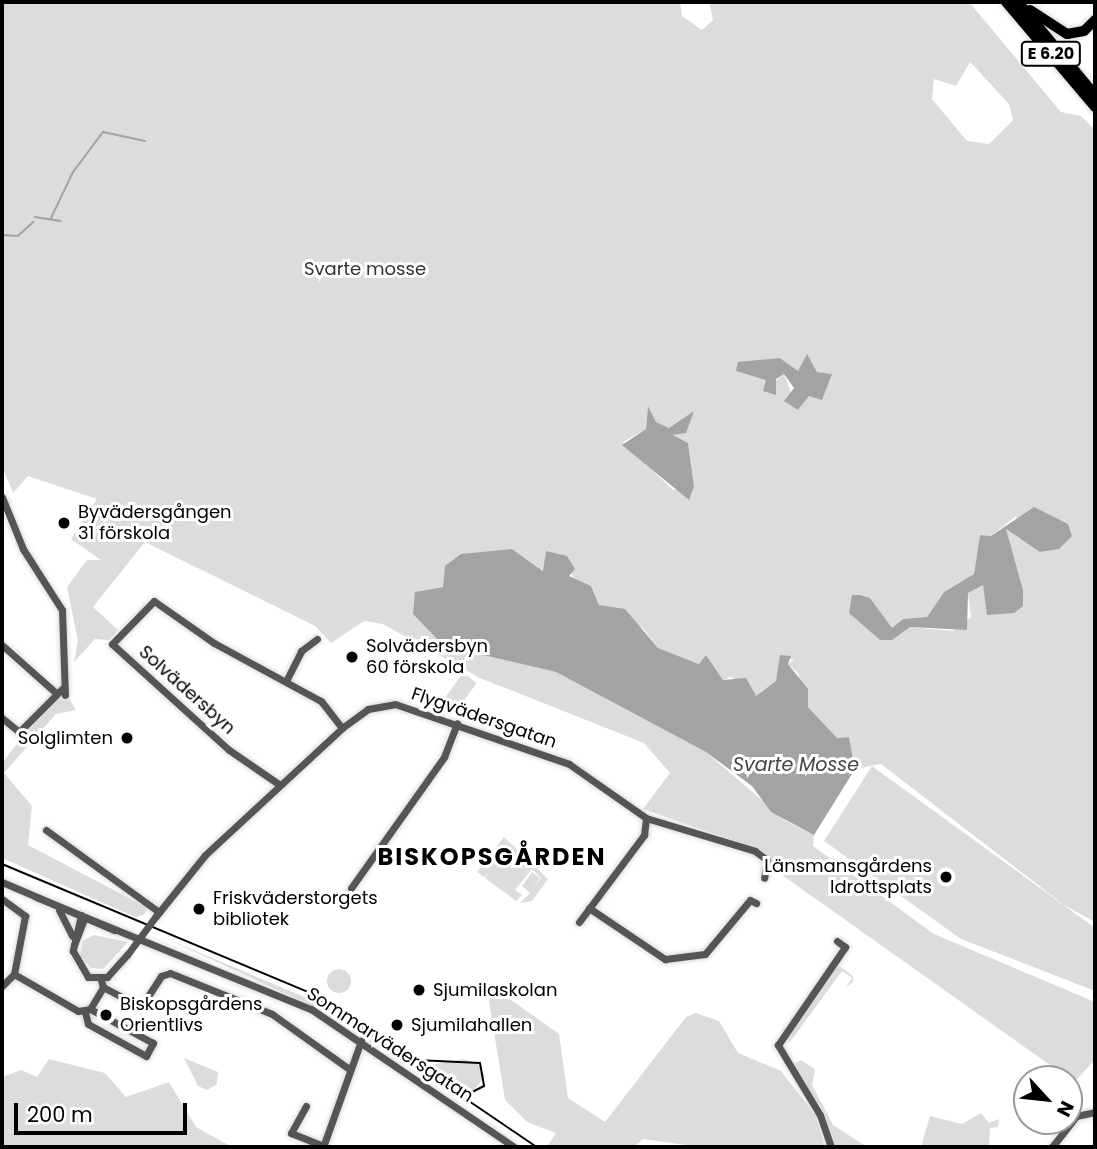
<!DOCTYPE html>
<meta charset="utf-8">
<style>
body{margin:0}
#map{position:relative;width:1097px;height:1149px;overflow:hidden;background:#fff;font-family:Poppins,sans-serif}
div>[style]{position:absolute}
.green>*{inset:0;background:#dcdcdc;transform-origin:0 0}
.round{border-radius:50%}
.water>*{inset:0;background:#a3a3a3}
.stream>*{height:2px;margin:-1px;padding:0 1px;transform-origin:1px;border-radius:1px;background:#a3a3a3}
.roads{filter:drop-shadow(0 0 2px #dbdbdb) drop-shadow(0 0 2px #dbdbdb)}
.minor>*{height:7px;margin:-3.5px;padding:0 3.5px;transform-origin:3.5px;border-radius:3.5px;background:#555}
.highway>*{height:10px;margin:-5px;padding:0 5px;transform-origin:5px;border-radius:5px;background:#000}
.tram>*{height:2px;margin:-1px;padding:0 1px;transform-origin:1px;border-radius:1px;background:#000}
.minor-bridge>*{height:7px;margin:-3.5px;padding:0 3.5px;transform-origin:3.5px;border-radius:3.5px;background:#555}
.dots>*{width:19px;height:19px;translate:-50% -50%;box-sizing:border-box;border:4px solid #fff;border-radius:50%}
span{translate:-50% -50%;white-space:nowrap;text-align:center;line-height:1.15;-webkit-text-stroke:6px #fff;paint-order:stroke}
.shield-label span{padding:2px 5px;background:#fff;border:2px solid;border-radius:5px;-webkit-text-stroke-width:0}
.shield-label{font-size:16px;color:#000;font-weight:700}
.park-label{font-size:18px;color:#333}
.poi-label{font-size:18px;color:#000}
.left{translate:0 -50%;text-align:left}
.right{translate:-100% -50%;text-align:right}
.street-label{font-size:18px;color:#000}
.water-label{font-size:19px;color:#444;font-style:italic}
.district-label{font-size:24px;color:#000;font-weight:700;letter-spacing:2px}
.frame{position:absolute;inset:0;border:4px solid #000;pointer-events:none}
.north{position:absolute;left:1013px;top:1065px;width:70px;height:70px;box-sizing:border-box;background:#fff;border:2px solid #999;border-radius:50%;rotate:117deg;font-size:19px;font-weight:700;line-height:28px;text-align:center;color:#000}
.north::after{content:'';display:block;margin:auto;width:24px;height:32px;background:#000;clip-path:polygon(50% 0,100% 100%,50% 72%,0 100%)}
.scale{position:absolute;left:14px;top:1103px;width:173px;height:32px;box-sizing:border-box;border:4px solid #000;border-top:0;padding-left:9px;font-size:21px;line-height:24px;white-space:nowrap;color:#000;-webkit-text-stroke:5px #fff;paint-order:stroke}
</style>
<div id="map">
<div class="green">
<i style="clip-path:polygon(evenodd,2px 2px,680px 2px,682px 16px,702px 30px,713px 20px,709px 2px,969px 2px,1061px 112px,1081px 116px,1095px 130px,1095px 922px,1064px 905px,881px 764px,855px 769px,849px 737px,837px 738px,808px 707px,798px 673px,788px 664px,794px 659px,780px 659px,776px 681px,756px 696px,731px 677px,723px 680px,706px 655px,699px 664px,658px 648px,643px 628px,599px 605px,591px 586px,575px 583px,565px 556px,546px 551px,544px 571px,512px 549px,442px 587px,415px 592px,426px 625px,444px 646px,556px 672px,706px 752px,786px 821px,814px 835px,813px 846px,934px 934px,1095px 1002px,1095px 1060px,1074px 1082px,782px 875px,761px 850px,643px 809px,670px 773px,644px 743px,480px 678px,383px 624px,364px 621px,331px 643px,315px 626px,145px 542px,93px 607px,118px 630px,109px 640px,95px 639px,74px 662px,78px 641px,67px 587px,87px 560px,101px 560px,71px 539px,97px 499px,28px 476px,13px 493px,2px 466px,2px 2px,970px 62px,1009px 104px,1013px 120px,989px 144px,967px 141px,932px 99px,934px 79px,956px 86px,970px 62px,2px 2px,807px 355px,817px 372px,831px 374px,822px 399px,809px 395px,798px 410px,784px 374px,763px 391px,780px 358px,798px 371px,807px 355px,2px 2px,648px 406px,656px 422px,669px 428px,693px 412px,686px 432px,673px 435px,688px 443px,694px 486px,673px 490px,623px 442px,646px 429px,648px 406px,2px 2px,1016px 516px,1022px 540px,1006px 529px,1004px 538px,1019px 578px,986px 601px,983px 585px,976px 585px,968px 593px,971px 617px,953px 631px,910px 627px,881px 640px,862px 618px,870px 598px,892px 629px,903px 619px,927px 617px,944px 592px,974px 574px,980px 535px,991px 536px,1016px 516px)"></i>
<i style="left:463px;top:673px;width:17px;height:35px;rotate:36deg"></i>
<i style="clip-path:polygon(52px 699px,70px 700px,76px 710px,56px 714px,4px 773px,32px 806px,28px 845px,148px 908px,144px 915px,135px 917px,2px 858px,2px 763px)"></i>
<i style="clip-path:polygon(872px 766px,1095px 928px,1095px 991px,961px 939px,824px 841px)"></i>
<i style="clip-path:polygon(504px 837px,548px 879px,532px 901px,520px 903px,530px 893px,522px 886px,532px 872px,540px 878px,531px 891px,541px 878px,532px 869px,515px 890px,522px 895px,516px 901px,485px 878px,489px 872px,484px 877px,477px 872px)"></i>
<i style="clip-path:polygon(94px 935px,128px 942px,103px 969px,91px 968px,80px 956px,83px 941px)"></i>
<i style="clip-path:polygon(162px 937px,302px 996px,409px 1065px,295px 998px)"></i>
<i style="clip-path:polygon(838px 965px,853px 976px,853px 982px,846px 987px,852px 978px,842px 971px,790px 1042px,786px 1036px)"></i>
<i class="round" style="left:327px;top:969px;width:24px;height:24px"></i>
<i style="clip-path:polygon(486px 982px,559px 1034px,568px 1098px,605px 1122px,686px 1017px,696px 1013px,719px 1021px,738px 1053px,781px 1071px,816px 1116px,825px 1147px,700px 1147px,643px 1139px,634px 1147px,547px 1147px,556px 1133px,527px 1122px,505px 1100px)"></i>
<i style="clip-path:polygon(184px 1058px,218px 1072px,217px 1084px,207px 1090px,198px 1086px)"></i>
<i style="clip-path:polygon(49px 1059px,105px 1073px,126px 1097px,169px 1082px,196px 1127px,232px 1147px,2px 1147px,2px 1077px,21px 1070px,37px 1077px)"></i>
<i style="clip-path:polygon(464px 1059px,478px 1064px,485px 1076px,471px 1095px,436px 1071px,435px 1064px)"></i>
<i style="clip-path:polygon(801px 1060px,815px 1069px,812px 1085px,833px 1125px,867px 1147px,835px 1147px,823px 1110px,792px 1065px)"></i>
<i style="clip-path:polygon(981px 1113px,989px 1123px,999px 1119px,998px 1127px,990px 1128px,989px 1147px,921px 1147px,930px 1116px,962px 1124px)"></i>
</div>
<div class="water">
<i style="clip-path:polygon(807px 354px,817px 372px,832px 374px,822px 400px,809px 396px,798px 410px,784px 401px,794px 388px,784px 374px,776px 379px,776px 395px,763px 391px,766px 380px,736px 371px,738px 362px,780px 358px,798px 371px)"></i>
<i style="clip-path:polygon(648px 406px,656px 422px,669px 428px,694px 411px,686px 433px,673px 435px,688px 443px,694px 486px,689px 500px,622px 445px,646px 429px)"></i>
<i style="clip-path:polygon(1034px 507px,1068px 524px,1072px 536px,1059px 549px,1040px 552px,1006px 529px,1023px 590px,1023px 606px,1014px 613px,987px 615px,983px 585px,968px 593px,967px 630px,910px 627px,892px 640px,880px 640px,849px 613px,852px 595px,859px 595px,870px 598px,892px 628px,903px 619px,927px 617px,944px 592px,974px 574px,980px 535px,991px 536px)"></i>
<i style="clip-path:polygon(512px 549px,543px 571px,546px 551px,567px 556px,575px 569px,569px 576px,591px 586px,599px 605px,625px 609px,658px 648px,699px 664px,706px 655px,723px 680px,746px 678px,756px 696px,776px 681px,780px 655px,791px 656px,788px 664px,808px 689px,808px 707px,837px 738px,849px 737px,855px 769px,814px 835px,771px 812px,752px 786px,706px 752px,556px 672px,444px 646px,413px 614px,415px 592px,443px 587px,445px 566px,461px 554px)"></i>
</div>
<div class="stream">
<i style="left:35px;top:217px;width:26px;rotate:9deg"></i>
<i style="left:51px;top:218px;width:51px;rotate:-64.4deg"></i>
<i style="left:73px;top:172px;width:50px;rotate:-53.1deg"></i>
<i style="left:103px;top:132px;width:43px;rotate:12.1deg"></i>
<i style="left:2px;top:235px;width:16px;rotate:4deg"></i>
<i style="left:18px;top:236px;width:21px;rotate:-43deg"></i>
</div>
<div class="roads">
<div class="minor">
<i style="left:2px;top:497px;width:56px;rotate:68deg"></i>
<i style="left:23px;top:549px;width:72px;rotate:57.4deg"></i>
<i style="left:62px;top:610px;width:85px;rotate:88deg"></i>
<i style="left:2px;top:645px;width:72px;rotate:41.6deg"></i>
<i style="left:286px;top:681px;width:34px;rotate:-63deg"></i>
<i style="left:301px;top:651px;width:20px;rotate:-37deg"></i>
<i style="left:2px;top:718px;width:22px;rotate:39deg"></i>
<i style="left:19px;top:732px;width:64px;rotate:-45deg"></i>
<i style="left:280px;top:785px;width:62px;rotate:-145.5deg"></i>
<i style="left:229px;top:750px;width:158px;rotate:-137.8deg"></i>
<i style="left:112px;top:644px;width:60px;rotate:-45.7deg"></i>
<i style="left:154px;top:601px;width:73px;rotate:35deg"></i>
<i style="left:214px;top:643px;width:122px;rotate:28.5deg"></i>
<i style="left:321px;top:701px;width:34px;rotate:52deg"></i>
<i style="left:46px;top:830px;width:140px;rotate:36deg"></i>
<i style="left:2px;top:882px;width:122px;rotate:23.2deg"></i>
<i style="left:351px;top:888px;width:161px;rotate:-54.6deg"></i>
<i style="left:444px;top:757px;width:36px;rotate:-69deg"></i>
<i style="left:36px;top:897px;width:297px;rotate:22.2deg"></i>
<i style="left:311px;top:1009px;width:245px;rotate:34.2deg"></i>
<i style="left:2px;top:899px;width:29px;rotate:36deg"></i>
<i style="left:25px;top:916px;width:59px;rotate:100.7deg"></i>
<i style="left:14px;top:974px;width:74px;rotate:30deg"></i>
<i style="left:78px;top:1011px;width:12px;rotate:-9deg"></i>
<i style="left:90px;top:1009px;width:26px;rotate:-59deg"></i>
<i style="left:589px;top:908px;width:92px;rotate:33.9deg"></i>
<i style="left:665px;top:959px;width:40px;rotate:-7.1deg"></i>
<i style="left:705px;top:954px;width:70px;rotate:-50.2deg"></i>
<i style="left:750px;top:900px;width:7px;rotate:27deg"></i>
<i style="left:59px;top:910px;width:29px;rotate:63deg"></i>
<i style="left:81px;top:915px;width:37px;rotate:103deg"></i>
<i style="left:73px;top:951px;width:30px;rotate:60deg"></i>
<i style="left:88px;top:977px;width:19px"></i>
<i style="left:107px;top:977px;width:30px;rotate:-48deg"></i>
<i style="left:156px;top:916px;width:78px;rotate:-51.2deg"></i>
<i style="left:205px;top:855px;width:187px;rotate:-42.8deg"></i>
<i style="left:342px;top:728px;width:32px;rotate:-36deg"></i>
<i style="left:368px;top:709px;width:27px;rotate:-10deg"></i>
<i style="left:395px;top:704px;width:184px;rotate:19deg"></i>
<i style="left:569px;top:764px;width:94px;rotate:35deg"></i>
<i style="left:646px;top:818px;width:114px;rotate:16.8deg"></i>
<i style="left:755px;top:851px;width:15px;rotate:37deg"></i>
<i style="left:767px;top:860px;width:18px;rotate:99deg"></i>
<i style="left:579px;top:922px;width:109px;rotate:-53.2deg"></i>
<i style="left:644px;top:835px;width:17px;rotate:-83deg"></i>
<i style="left:74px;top:945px;width:30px;rotate:-69deg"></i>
<i style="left:101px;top:980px;width:7px;rotate:74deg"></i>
<i style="left:103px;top:987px;width:43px;rotate:27.8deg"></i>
<i style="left:141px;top:1007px;width:37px;rotate:-57deg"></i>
<i style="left:161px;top:976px;width:9px;rotate:-18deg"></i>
<i style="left:170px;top:973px;width:110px;rotate:21.9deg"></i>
<i style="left:272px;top:1014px;width:95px;rotate:35.5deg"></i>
<i style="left:2px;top:986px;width:17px;rotate:-45deg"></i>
<i style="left:85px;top:1012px;width:12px;rotate:76deg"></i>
<i style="left:88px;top:1024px;width:66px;rotate:28.9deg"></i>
<i style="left:146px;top:1056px;width:15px;rotate:-62deg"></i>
<i style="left:153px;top:1043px;width:72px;rotate:-151.6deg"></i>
<i style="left:306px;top:1106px;width:31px;rotate:119deg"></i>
<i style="left:291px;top:1133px;width:35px;rotate:22deg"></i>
<i style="left:323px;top:1147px;width:113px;rotate:-70.3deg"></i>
<i style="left:831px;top:1147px;width:34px;rotate:-109deg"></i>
<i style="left:820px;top:1115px;width:82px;rotate:-121deg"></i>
<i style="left:778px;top:1045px;width:119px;rotate:-55.6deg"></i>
<i style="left:845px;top:947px;width:10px;rotate:-143deg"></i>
<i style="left:1052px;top:1147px;width:39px;rotate:-52deg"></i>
<i style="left:1076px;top:1116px;width:19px;rotate:-12deg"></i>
</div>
<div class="highway">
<i style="left:1006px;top:2px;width:138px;rotate:49.7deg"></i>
<i style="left:1018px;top:2px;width:121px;rotate:50.4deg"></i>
<i style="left:1030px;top:10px;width:44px;rotate:33deg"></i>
<i style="left:1067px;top:34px;width:17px;rotate:-10deg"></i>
<i style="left:1084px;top:31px;width:16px;rotate:-45deg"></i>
</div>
</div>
<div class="tram">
<i style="left:2px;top:864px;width:334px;rotate:22.7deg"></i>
<i style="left:310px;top:993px;width:274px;rotate:34.2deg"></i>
<i style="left:416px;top:1060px;width:64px;rotate:2.7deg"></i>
<i style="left:480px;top:1063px;width:23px;rotate:80deg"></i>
<i style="left:484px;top:1086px;width:25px;rotate:153deg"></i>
</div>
<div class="minor-bridge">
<i style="left:127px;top:955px;width:49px;rotate:-53.4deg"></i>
</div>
<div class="dots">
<i style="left:64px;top:523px;background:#000"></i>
<i style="left:352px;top:657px;background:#000"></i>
<i style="left:127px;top:738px;background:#000"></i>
<i style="left:946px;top:877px;background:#000"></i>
<i style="left:199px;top:909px;background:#000"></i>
<i style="left:419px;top:990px;background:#000"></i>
<i style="left:106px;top:1015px;background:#000"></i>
<i style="left:397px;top:1025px;background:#000"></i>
</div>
<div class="shield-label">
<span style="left:1051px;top:54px">E 6.20</span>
</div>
<div class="park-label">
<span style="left:365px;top:269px">Svarte mosse</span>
</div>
<div class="poi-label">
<span class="left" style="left:78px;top:523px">Byvädersgången<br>31 förskola</span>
<span class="left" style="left:366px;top:657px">Solvädersbyn<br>60 förskola</span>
<span class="right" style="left:113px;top:738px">Solglimten</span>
<span class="right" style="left:932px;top:877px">Länsmansgårdens<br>Idrottsplats</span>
<span class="left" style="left:213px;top:909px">Friskväderstorgets<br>bibliotek</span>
<span class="left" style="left:433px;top:990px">Sjumilaskolan</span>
<span class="left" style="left:120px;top:1015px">Biskopsgårdens<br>Orientlivs</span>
<span class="left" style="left:411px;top:1025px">Sjumilahallen</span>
</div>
<div class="street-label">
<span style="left:187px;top:690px;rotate:42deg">Solvädersbyn</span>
<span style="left:484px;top:718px;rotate:19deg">Flygvädersgatan</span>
<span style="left:390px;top:1045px;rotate:33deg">Sommarvädersgatan</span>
</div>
<div class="water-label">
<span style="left:796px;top:765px">Svarte Mosse</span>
</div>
<div class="district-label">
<span style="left:492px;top:857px">BISKOPSGÅRDEN</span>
</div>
<div class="frame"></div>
<div class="north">N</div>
<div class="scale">200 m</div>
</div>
